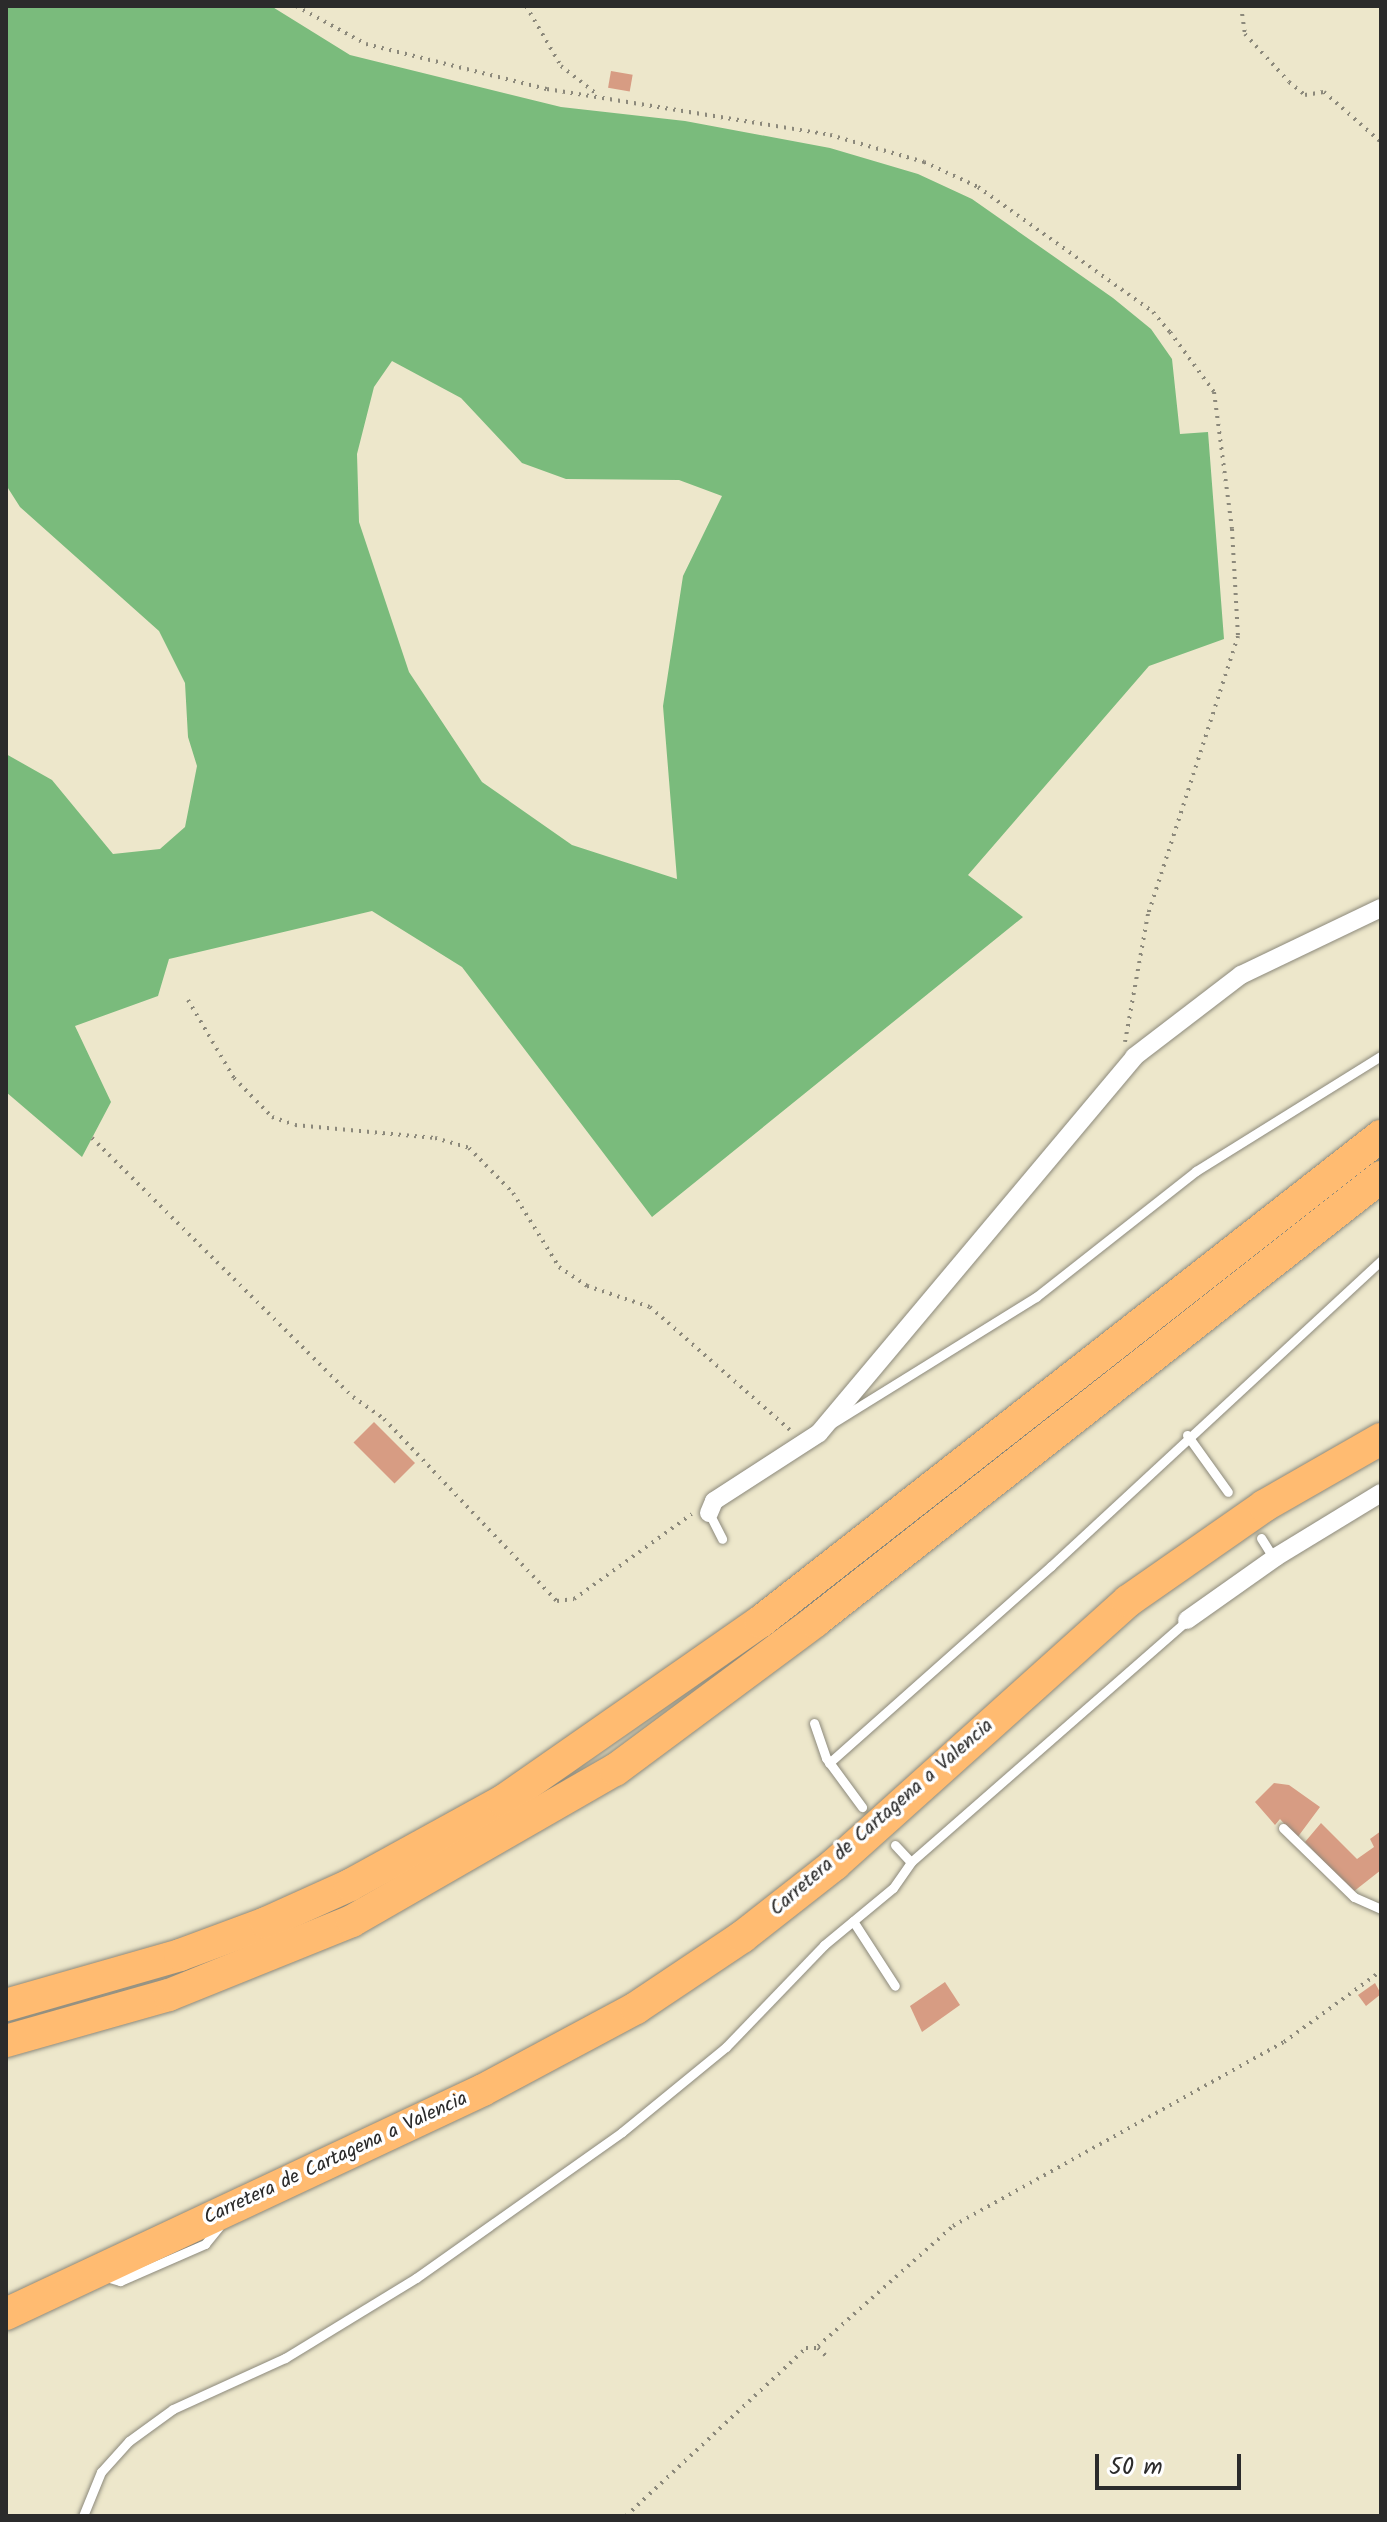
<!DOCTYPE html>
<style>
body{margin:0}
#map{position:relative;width:1387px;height:2522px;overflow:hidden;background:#ede7cb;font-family:Kalam,sans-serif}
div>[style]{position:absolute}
.forest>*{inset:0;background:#7abb7c}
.building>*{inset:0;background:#d79c83;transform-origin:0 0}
.path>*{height:4px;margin-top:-2px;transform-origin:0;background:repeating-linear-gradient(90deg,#8c897b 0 2px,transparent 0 8px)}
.roads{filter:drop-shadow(0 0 2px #8c897b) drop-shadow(0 0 2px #8c897b)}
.lane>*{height:9px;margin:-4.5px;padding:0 4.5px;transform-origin:4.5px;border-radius:4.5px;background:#fff}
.street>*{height:18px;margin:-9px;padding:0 9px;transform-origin:9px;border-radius:9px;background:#fff}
.highway>*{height:32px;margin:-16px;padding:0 16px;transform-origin:16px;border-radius:16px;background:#ffbb71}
span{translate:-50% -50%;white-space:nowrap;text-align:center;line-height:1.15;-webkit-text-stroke:7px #fff;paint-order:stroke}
.street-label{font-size:20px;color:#2b2b2b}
.frame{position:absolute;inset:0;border:8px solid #2b2b2b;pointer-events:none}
.scale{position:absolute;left:1095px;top:2454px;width:146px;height:36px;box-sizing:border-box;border:4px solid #2b2b2b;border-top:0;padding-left:10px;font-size:24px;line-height:28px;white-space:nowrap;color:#2b2b2b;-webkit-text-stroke:6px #fff;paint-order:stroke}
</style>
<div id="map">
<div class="forest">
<i style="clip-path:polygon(evenodd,6px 6px,271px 6px,350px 55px,561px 107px,685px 121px,830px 148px,918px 174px,972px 199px,1113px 298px,1151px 329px,1172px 359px,1180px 434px,1208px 432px,1224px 639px,1149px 666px,968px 875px,1023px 917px,652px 1217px,462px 967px,372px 911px,169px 959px,158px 996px,75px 1026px,111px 1102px,82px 1157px,6px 1092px,6px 754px,52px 780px,113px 854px,160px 849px,185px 827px,197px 766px,188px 737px,185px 683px,159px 631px,20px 507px,6px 485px,6px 6px,392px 361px,461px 398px,522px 463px,566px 479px,679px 480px,722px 496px,683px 576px,663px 706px,677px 879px,572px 845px,482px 782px,409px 672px,359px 522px,357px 454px,374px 387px,392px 361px)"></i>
</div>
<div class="building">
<i style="left:611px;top:71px;width:22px;height:17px;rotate:10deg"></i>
<i style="left:374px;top:1422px;width:58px;height:29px;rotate:45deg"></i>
<i style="clip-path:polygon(1274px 1783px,1289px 1785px,1320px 1807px,1297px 1838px,1280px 1819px,1275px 1825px,1255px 1802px)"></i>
<i style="clip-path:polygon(1321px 1823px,1357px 1859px,1374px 1847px,1370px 1839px,1381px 1831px,1381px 1870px,1353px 1892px,1305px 1842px)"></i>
<i style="clip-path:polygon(945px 1982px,960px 2005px,922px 2032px,910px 2006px)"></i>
<i style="clip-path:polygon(1375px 1983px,1381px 1994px,1366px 2006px,1358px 1995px)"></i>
</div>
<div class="path">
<i style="left:296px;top:6px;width:80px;rotate:28.5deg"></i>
<i style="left:366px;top:44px;width:187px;rotate:14deg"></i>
<i style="left:547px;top:89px;width:287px;rotate:9.2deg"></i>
<i style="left:830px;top:135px;width:98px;rotate:16deg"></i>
<i style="left:924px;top:162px;width:60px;rotate:24.8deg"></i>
<i style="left:978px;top:187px;width:215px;rotate:35.5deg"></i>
<i style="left:1153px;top:312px;width:26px;rotate:50deg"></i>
<i style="left:1170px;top:332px;width:74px;rotate:53.7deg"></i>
<i style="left:1214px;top:392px;width:138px;rotate:82.5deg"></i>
<i style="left:1232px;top:529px;width:107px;rotate:86.8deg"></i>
<i style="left:1238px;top:636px;width:292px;rotate:107.9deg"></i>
<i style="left:1148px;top:914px;width:130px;rotate:100.2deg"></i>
<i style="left:526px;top:6px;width:69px;rotate:59.7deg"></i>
<i style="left:561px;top:66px;width:47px;rotate:38.1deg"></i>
<i style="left:1241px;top:6px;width:28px;rotate:82deg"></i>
<i style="left:1245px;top:34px;width:65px;rotate:47.5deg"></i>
<i style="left:1289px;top:82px;width:21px;rotate:39deg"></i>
<i style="left:1305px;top:95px;width:19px;rotate:-9deg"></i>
<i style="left:1324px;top:92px;width:76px;rotate:41.3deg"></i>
<i style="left:188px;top:1000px;width:91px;rotate:59.5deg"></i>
<i style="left:234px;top:1078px;width:54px;rotate:45.7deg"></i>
<i style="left:272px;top:1117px;width:24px;rotate:19deg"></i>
<i style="left:295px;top:1125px;width:141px;rotate:5.3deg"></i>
<i style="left:435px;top:1138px;width:35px;rotate:16deg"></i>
<i style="left:469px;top:1148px;width:63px;rotate:45.6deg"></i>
<i style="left:513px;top:1193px;width:87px;rotate:58.1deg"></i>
<i style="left:559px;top:1267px;width:34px;rotate:34deg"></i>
<i style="left:587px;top:1286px;width:66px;rotate:18.4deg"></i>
<i style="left:650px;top:1307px;width:186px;rotate:41.3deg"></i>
<i style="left:92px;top:1138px;width:368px;rotate:44.8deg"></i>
<i style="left:353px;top:1397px;width:38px;rotate:35deg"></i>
<i style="left:384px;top:1419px;width:251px;rotate:46.5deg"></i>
<i style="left:557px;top:1601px;width:17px;rotate:-7deg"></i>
<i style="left:574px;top:1599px;width:145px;rotate:-35.8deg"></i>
<i style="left:818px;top:2346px;width:181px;rotate:-41.6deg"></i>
<i style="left:953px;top:2226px;width:379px;rotate:-29.1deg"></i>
<i style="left:1284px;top:2042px;width:120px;rotate:-36.2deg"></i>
<i style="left:626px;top:2516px;width:246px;rotate:-43deg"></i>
<i style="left:806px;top:2348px;width:12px"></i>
<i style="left:818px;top:2348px;width:14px;rotate:45deg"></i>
</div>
<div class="roads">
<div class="lane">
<i style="left:831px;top:1424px;width:241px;rotate:-31.8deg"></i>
<i style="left:1036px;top:1297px;width:204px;rotate:-38.2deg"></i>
<i style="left:1196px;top:1171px;width:218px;rotate:-31.9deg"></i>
<i style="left:1187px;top:1435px;width:70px;rotate:54.3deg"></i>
<i style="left:709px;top:1513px;width:29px;rotate:63deg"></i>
<i style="left:1261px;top:1538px;width:25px;rotate:58deg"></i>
<i style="left:814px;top:1723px;width:37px;rotate:71deg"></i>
<i style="left:826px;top:1758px;width:61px;rotate:53.7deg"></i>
<i style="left:829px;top:1763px;width:297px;rotate:-41.6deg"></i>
<i style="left:1051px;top:1566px;width:450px;rotate:-42.8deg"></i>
<i style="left:1283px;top:1828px;width:99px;rotate:44.2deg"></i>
<i style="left:1354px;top:1897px;width:30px;rotate:24deg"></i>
<i style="left:895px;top:1845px;width:23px;rotate:47deg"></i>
<i style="left:853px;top:1921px;width:77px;rotate:57.1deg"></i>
<i style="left:106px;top:2277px;width:15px;rotate:16deg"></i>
<i style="left:120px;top:2281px;width:93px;rotate:-23.5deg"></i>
<i style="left:205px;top:2244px;width:22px;rotate:-51deg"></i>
<i style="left:83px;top:2516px;width:48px;rotate:-67.8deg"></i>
<i style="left:101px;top:2472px;width:42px;rotate:-47.9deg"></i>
<i style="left:129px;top:2441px;width:54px;rotate:-36deg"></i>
<i style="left:173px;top:2409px;width:123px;rotate:-24.5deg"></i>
<i style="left:285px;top:2358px;width:153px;rotate:-31.4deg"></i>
<i style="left:416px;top:2278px;width:252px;rotate:-35.3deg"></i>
<i style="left:622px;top:2132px;width:134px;rotate:-39.3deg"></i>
<i style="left:726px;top:2047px;width:141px;rotate:-46.1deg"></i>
<i style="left:824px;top:1945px;width:89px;rotate:-39.6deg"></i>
<i style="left:893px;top:1888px;width:32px;rotate:-55deg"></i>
<i style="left:911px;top:1862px;width:367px;rotate:-41.2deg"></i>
</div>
<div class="street">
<i style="left:709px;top:1513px;width:13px;rotate:-67deg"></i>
<i style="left:714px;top:1501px;width:125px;rotate:-32.9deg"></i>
<i style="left:819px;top:1433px;width:491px;rotate:-50deg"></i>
<i style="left:1134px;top:1057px;width:135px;rotate:-37.5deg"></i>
<i style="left:1241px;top:975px;width:155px;rotate:-25.6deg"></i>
<i style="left:1187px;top:1620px;width:109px;rotate:-35.3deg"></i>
<i style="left:1276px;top:1557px;width:123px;rotate:-31.4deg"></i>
</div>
<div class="highway">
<i style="left:6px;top:2005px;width:181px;rotate:-16deg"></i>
<i style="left:180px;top:1955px;width:92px;rotate:-20.4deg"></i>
<i style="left:266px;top:1923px;width:92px;rotate:-24.3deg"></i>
<i style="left:350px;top:1885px;width:175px;rotate:-28.8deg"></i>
<i style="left:503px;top:1801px;width:313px;rotate:-34.9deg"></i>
<i style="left:760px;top:1622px;width:789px;rotate:-38.05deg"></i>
<i style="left:6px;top:2041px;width:169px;rotate:-15.8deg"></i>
<i style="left:169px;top:1995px;width:197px;rotate:-22deg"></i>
<i style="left:352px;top:1921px;width:303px;rotate:-29.9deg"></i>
<i style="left:615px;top:1770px;width:248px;rotate:-36.6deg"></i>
<i style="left:814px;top:1622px;width:721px;rotate:-38.13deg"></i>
<i style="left:6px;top:2314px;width:527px;rotate:-25.15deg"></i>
<i style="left:483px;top:2090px;width:174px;rotate:-28.2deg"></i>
<i style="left:636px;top:2008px;width:128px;rotate:-33.8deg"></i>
<i style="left:742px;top:1937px;width:118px;rotate:-38.1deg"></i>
<i style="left:835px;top:1864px;width:394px;rotate:-41.9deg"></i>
<i style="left:1128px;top:1601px;width:166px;rotate:-34.9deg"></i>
<i style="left:1264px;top:1506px;width:135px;rotate:-29.8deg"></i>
</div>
</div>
<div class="street-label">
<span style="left:882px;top:1818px;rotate:-41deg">Carretera de Cartagena a Valencia</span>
<span style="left:336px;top:2159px;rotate:-25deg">Carretera de Cartagena a Valencia</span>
</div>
<div class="frame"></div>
<div class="scale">50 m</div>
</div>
